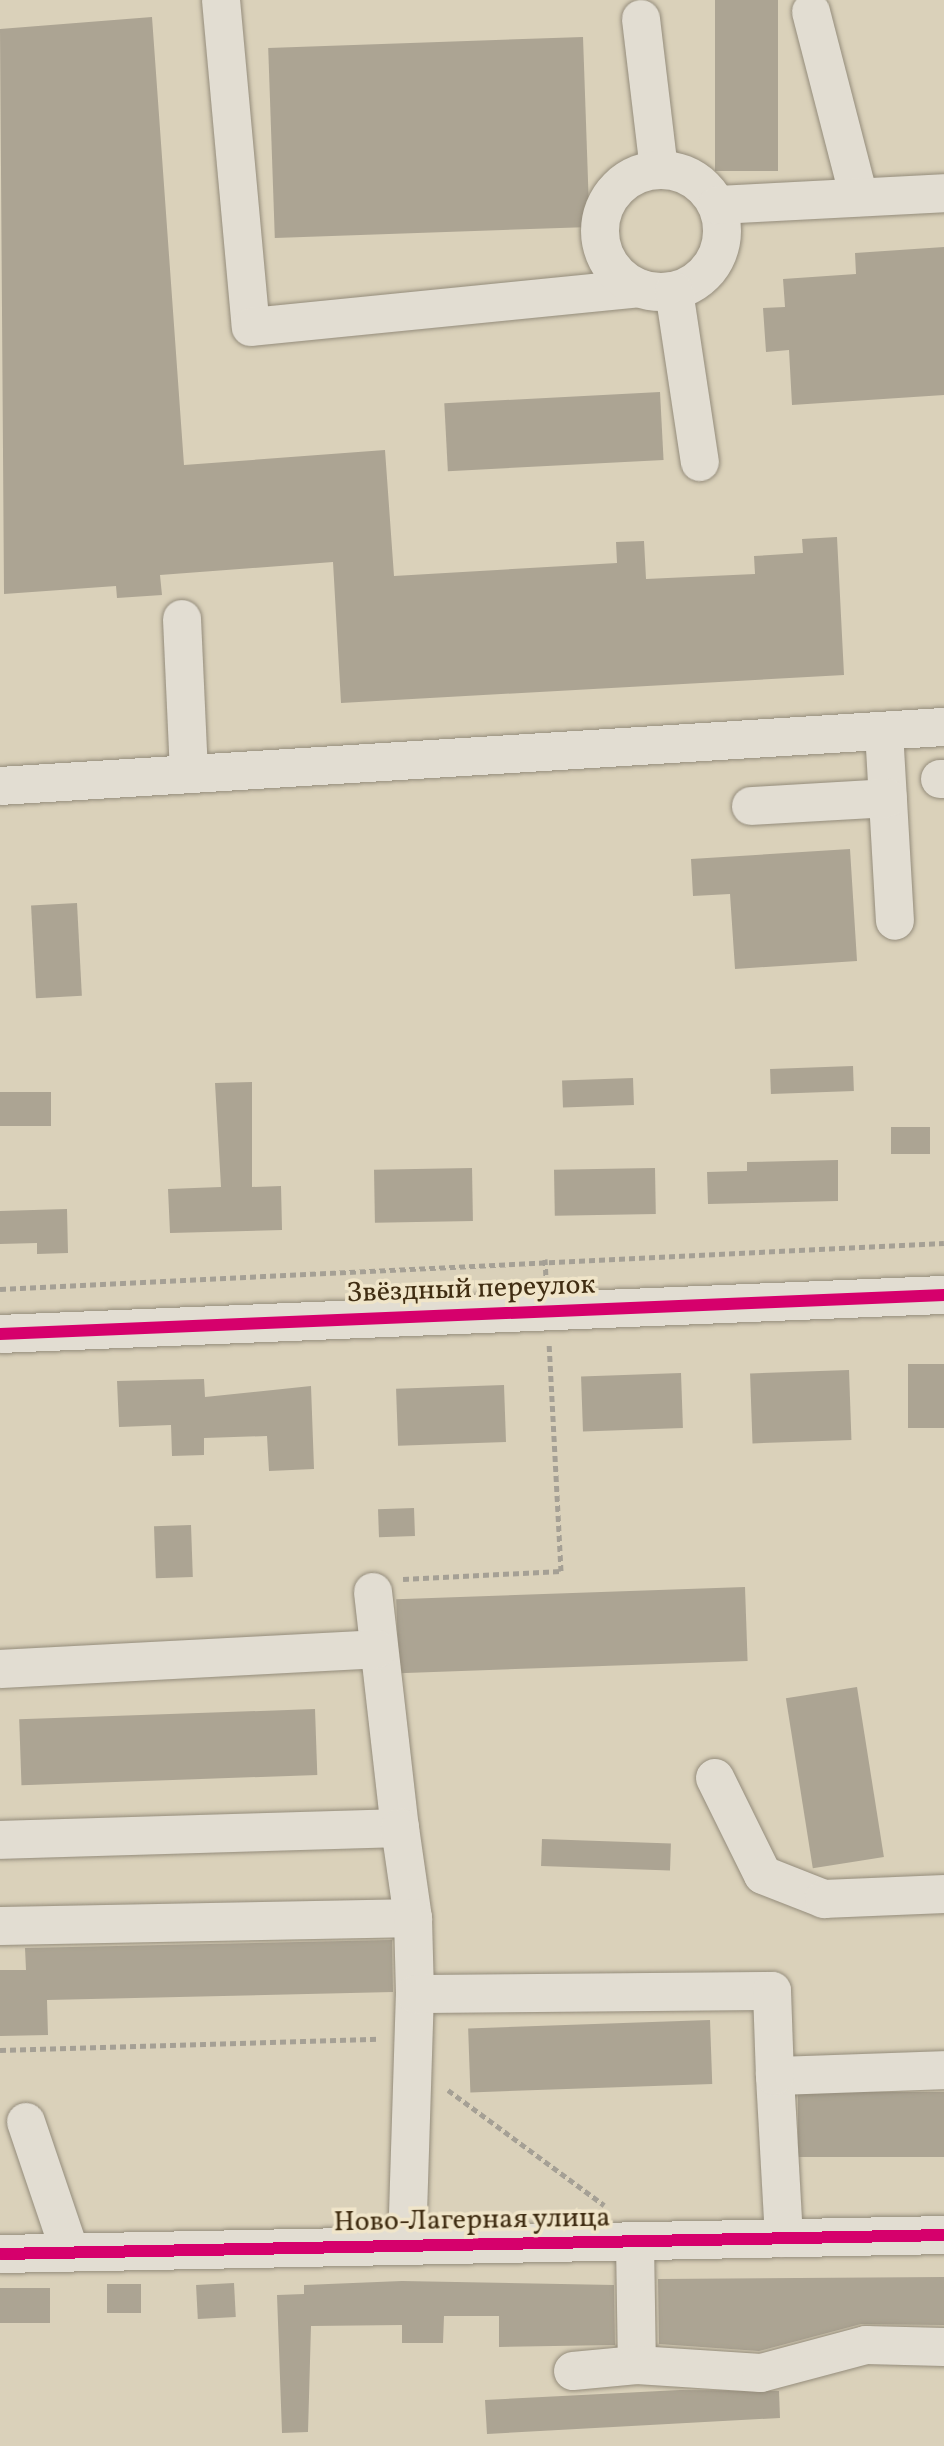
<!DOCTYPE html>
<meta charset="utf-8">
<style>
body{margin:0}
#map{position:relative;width:944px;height:2446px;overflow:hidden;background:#dad1ba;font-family:Vollkorn,serif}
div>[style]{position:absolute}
.building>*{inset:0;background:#aca493;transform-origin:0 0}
.path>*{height:5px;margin-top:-2.5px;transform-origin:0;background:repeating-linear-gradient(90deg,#a5a095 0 6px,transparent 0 10px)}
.roads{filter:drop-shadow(0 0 2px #948c7b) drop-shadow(0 0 2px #948c7b)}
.minor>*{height:38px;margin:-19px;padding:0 19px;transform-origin:19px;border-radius:19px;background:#e2ddd2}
.minor>.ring{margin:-19px;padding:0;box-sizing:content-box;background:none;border:38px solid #e2ddd2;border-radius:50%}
.cycleway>*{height:12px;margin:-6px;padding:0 6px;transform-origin:6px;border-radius:6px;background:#d6006c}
span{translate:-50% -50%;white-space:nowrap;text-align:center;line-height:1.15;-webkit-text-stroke:7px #f0e5c9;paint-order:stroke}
.street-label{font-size:28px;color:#402d12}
</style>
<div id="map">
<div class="building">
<i style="left:715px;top:0;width:63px;height:171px"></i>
<i style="clip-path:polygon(152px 17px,184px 465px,385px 450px,394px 576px,617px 563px,616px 542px,644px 541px,646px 579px,755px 574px,754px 556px,803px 553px,802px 539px,837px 537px,844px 675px,341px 703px,333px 562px,160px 575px,162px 595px,117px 598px,116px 586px,4px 594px,0 29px)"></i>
<i style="left:583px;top:37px;width:190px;height:315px;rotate:88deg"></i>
<i style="clip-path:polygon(944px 247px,944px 395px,792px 405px,789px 350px,766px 352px,763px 308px,785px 307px,783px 279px,856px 274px,855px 253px)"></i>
<i style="left:660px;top:392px;width:68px;height:216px;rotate:87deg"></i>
<i style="clip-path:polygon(850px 849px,857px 961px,735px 969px,730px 894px,693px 896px,691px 859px)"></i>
<i style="left:77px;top:903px;width:93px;height:46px;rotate:87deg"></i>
<i style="left:853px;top:1066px;width:25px;height:83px;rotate:88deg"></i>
<i style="left:633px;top:1078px;width:27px;height:71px;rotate:88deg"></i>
<i style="clip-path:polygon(252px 1082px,252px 1187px,281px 1186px,282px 1230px,170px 1233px,168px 1189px,221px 1187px,215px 1083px)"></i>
<i style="left:51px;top:1092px;width:34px;height:51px;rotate:90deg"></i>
<i style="left:930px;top:1127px;width:27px;height:39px;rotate:90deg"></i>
<i style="clip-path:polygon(838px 1160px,838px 1201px,708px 1204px,707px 1172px,747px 1171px,747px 1162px)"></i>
<i style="left:472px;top:1168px;width:53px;height:98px;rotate:89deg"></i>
<i style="left:655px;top:1168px;width:46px;height:101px;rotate:89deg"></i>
<i style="clip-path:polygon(67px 1209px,68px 1253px,37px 1254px,37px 1243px,0 1244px,0 1211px)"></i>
<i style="left:944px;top:1364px;width:64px;height:36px;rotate:90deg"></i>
<i style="left:849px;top:1370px;width:70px;height:99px;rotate:88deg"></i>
<i style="left:681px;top:1373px;width:55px;height:100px;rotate:88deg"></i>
<i style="clip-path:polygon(204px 1379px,205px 1397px,311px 1386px,314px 1469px,269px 1471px,267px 1436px,204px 1438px,204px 1455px,172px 1456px,171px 1425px,119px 1427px,117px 1381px)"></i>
<i style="left:504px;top:1385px;width:57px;height:108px;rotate:88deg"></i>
<i style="left:414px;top:1508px;width:28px;height:36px;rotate:88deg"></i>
<i style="left:191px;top:1525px;width:52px;height:37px;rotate:88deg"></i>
<i style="left:745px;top:1587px;width:74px;height:349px;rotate:88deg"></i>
<i style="left:857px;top:1687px;width:172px;height:72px;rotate:81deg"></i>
<i style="left:315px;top:1709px;width:66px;height:296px;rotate:88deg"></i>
<i style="left:542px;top:1839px;width:129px;height:27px;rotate:2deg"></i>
<i style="clip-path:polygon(392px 1940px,393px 1992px,47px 2000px,48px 2035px,0 2036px,0 1970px,26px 1970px,25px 1948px)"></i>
<i style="left:710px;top:2020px;width:64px;height:242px;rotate:88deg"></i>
<i style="left:944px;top:2092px;width:65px;height:146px;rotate:90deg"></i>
<i style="clip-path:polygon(944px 2277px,944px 2325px,861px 2324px,759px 2351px,659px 2344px,658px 2279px)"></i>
<i style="clip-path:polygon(402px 2281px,614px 2285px,615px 2345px,499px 2347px,499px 2316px,444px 2316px,443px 2343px,402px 2343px,402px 2325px,311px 2326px,308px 2432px,282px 2433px,277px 2295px,304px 2294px,304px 2285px)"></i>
<i style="left:234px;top:2283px;width:34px;height:38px;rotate:87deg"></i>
<i style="left:107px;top:2284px;width:34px;height:29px"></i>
<i style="left:0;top:2288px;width:50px;height:35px"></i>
<i style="clip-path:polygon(680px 2390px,779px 2391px,780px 2418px,487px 2434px,485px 2400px)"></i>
</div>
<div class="path">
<i style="left:545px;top:1259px;width:19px;rotate:87deg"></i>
<i style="left:0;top:1289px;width:945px;rotate:-2.79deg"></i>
<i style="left:403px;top:1579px;width:158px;rotate:-2.9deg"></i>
<i style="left:561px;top:1571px;width:227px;rotate:-93deg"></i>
<i style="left:0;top:2050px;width:379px;rotate:-1.7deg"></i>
<i style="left:448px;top:2090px;width:194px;rotate:36.4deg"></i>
</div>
<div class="roads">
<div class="minor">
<i style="left:221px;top:0;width:328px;rotate:84.8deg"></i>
<i style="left:251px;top:327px;width:390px;rotate:-5.7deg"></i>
<i style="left:811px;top:12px;width:191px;rotate:75.5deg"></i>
<i style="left:641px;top:19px;width:151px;rotate:83.2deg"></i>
<i class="ring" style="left:600px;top:170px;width:84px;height:84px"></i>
<i style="left:718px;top:205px;width:226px;rotate:-3deg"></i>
<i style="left:674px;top:291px;width:173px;rotate:81.4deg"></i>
<i style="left:182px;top:619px;width:155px;rotate:87.4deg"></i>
<i style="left:884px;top:731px;width:190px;rotate:86.7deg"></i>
<i style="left:940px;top:779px;width:4px"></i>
<i style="left:0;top:786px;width:946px;rotate:-3.58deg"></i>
<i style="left:751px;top:806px;width:137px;rotate:-3.3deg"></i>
<i style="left:0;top:1334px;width:945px;rotate:-2.37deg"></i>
<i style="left:373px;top:1592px;width:238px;rotate:83.5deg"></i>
<i style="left:0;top:1669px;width:377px;rotate:-3deg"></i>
<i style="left:715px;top:1778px;width:108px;rotate:63.7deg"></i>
<i style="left:763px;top:1875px;width:66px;rotate:21.5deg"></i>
<i style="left:824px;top:1899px;width:120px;rotate:-2.4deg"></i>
<i style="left:0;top:1840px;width:400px;rotate:-1.7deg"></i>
<i style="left:400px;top:1828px;width:91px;rotate:81.8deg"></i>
<i style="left:0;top:1926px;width:413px;rotate:-1.1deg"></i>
<i style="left:413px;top:1918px;width:76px;rotate:88.5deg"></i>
<i style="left:26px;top:2122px;width:137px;rotate:71.3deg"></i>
<i style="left:784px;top:2238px;width:162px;rotate:-93.2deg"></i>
<i style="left:775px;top:2076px;width:169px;rotate:-2deg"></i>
<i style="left:635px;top:2242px;width:123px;rotate:89.1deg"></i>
<i style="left:407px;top:2246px;width:252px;rotate:-88.2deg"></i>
<i style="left:415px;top:1994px;width:357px;rotate:-0.5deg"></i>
<i style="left:772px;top:1991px;width:85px;rotate:88deg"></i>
<i style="left:0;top:2254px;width:944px;rotate:-1.15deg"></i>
<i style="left:573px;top:2371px;width:64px;rotate:-5.4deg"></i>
<i style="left:637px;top:2365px;width:124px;rotate:3.7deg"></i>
<i style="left:761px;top:2373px;width:109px;rotate:-14.9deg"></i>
<i style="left:866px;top:2345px;width:78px;rotate:1.5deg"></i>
</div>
</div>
<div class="cycleway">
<i style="left:0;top:1334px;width:945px;rotate:-2.37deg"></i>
<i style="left:0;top:2254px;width:944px;rotate:-1.15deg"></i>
</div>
<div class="street-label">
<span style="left:471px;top:1290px;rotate:-2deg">Звёздный переулок</span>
<span style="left:472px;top:2221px;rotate:-1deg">Ново-Лагерная улица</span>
</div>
</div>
